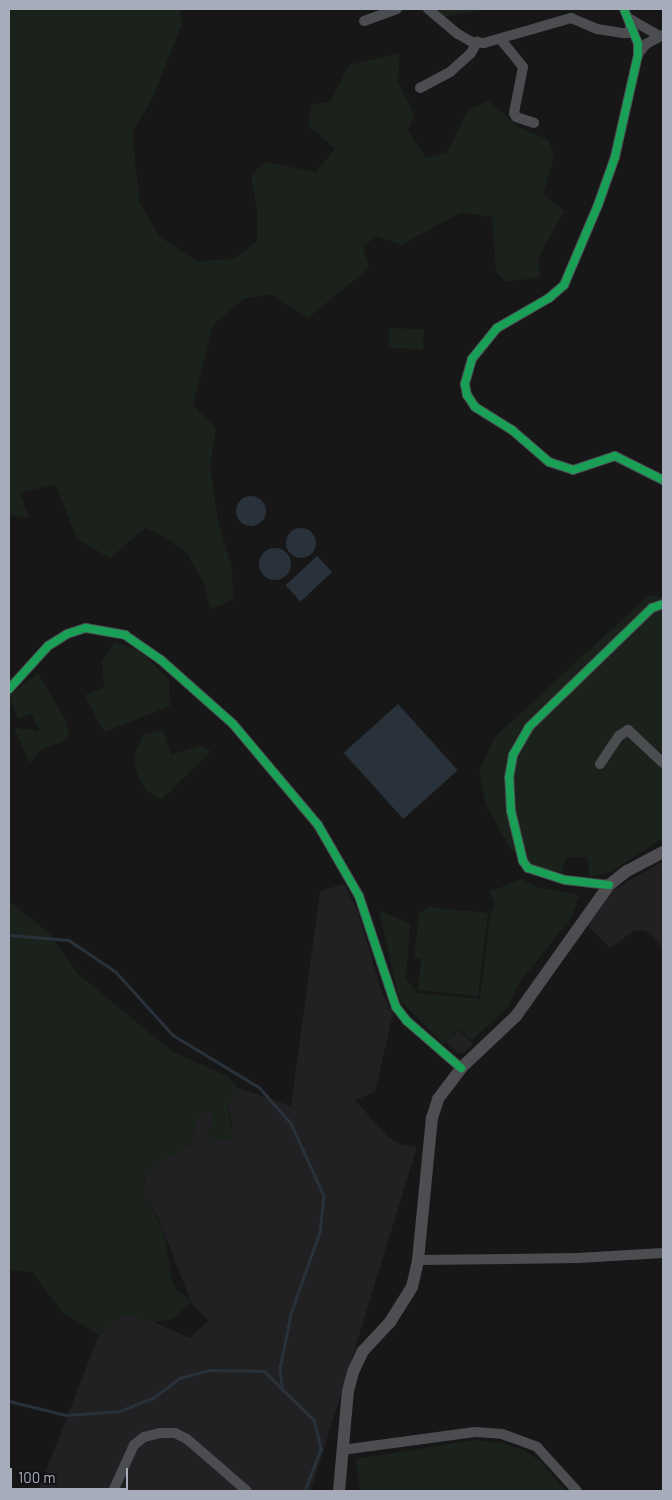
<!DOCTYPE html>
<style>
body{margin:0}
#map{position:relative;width:672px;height:1500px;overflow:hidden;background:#171718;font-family:Barlow,sans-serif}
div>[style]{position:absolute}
.built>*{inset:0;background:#212124}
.green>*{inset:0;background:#1b221c;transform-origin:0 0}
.water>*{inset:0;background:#29323b;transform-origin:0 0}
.round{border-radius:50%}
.stream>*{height:2.5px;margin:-1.25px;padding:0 1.25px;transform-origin:1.25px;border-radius:1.25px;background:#29323b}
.minor>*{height:10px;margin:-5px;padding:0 5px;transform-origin:5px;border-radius:5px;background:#4b4d51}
.major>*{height:12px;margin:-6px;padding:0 6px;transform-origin:6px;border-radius:6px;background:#4e4e52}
.cycleway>*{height:8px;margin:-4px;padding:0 4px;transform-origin:4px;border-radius:4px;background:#1a9f57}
span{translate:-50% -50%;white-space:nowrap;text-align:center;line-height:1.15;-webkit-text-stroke:4px #111114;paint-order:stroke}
.frame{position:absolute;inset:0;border:10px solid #a7acba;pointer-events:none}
.scale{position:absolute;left:10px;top:1468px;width:118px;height:22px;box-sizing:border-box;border:2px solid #a7acba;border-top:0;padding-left:6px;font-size:15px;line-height:18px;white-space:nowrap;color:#a7acba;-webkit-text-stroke:4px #111114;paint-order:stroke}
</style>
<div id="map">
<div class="built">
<i style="clip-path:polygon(663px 861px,663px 949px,650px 933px,642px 930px,634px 931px,610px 948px,586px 924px,613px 890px)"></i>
<i style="clip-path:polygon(344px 884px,358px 912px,382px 993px,393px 1014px,375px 1092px,355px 1100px,387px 1136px,400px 1144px,417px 1147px,311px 1491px,38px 1491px,99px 1335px,123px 1314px,154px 1322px,190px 1338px,208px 1321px,191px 1302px,160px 1222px,144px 1195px,145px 1171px,191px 1145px,197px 1116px,202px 1111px,208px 1110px,213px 1117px,208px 1136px,232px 1125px,228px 1102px,239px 1088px,291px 1106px,320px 891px)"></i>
<i style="clip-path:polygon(458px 1030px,473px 1043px,464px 1053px,458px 1053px,446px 1042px)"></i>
</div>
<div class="green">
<i style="clip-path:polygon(9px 9px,180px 9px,182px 24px,152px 100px,132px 132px,140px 204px,160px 237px,197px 261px,235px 259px,257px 241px,257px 211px,251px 175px,265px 162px,316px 172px,335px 149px,308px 125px,312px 105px,331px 101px,349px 65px,400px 53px,398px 82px,414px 114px,408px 131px,426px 158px,447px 153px,468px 110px,489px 101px,518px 127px,549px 140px,554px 158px,543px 194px,564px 211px,538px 258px,540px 277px,506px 282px,496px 272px,492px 217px,462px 212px,401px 245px,376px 236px,363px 247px,369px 268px,308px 318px,271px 294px,243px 299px,213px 325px,193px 405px,216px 429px,210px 466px,218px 521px,232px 569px,233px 600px,210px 609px,205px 585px,188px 554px,167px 538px,145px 528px,110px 558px,77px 539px,56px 485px,20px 492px,29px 518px,9px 515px)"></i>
<i style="clip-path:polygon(433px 9px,485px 9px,444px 17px)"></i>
<i style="left:389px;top:328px;width:35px;height:20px;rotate:2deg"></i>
<i style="clip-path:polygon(649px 595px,663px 598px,663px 838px,611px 872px,589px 877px,588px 857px,566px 858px,562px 872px,538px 869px,510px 848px,486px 805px,479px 771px,495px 737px)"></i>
<i style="clip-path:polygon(115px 642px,139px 651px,169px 679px,170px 706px,104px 732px,85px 695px,104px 687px,102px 662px)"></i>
<i style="clip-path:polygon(38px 673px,66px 721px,69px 732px,67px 740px,40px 750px,30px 763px,14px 728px,39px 731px,31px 713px,18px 720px,9px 696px)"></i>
<i style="clip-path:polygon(163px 730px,171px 755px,200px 746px,211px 751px,161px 800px,146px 790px,137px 773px,134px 756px,143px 735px)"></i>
<i style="clip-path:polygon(522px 879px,537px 887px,579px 895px,571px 918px,519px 983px,508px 1007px,472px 1040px,458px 1028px,444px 1044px,399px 999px,379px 910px,410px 924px,406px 978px,417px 993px,480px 999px,490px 914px,495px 904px,489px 892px)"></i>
<i style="clip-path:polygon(9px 901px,48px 932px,77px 973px,173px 1052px,227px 1076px,239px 1088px,228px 1102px,232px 1139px,214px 1142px,208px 1136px,213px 1117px,208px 1110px,202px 1111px,197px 1116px,191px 1145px,145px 1172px,144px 1195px,164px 1232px,172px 1280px,176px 1289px,191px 1302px,173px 1319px,154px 1322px,123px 1314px,99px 1335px,62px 1312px,32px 1272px,9px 1270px)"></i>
<i style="clip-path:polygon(428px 907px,488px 913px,478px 996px,418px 990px,421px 959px,414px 958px,419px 913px)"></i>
<i style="clip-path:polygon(473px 1440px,501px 1443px,526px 1451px,541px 1462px,566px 1491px,360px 1491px,356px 1459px)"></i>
</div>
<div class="water">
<i class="round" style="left:236px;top:496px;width:30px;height:30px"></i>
<i class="round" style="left:286px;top:528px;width:30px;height:30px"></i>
<i class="round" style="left:259px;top:548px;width:32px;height:32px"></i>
<i style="left:317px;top:556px;width:22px;height:43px;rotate:47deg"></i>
<i style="left:398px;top:704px;width:89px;height:73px;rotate:48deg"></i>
</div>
<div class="stream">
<i style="left:9px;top:935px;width:60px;rotate:4.8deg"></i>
<i style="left:69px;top:940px;width:57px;rotate:34.2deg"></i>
<i style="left:116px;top:972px;width:85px;rotate:47.9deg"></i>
<i style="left:173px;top:1035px;width:100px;rotate:31.2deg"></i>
<i style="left:259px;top:1087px;width:48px;rotate:48.4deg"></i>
<i style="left:291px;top:1123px;width:80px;rotate:65.7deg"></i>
<i style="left:324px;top:1196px;width:36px;rotate:96deg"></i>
<i style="left:320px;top:1232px;width:87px;rotate:109.5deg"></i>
<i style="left:291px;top:1314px;width:56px;rotate:101.3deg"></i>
<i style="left:280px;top:1369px;width:17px;rotate:83deg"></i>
<i style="left:9px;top:1401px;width:59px;rotate:13.8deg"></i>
<i style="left:66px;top:1415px;width:54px;rotate:-4.2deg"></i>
<i style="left:120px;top:1411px;width:35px;rotate:-22deg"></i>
<i style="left:153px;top:1398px;width:34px;rotate:-37deg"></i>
<i style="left:180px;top:1378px;width:30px;rotate:-15deg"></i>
<i style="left:209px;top:1370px;width:55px;rotate:1deg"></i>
<i style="left:264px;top:1371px;width:70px;rotate:44.4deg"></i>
<i style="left:314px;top:1420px;width:30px;rotate:76deg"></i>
<i style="left:321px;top:1449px;width:45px;rotate:110.9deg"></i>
</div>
<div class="minor">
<i style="left:428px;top:9px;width:39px;rotate:40deg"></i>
<i style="left:458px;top:34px;width:16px;rotate:30deg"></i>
<i style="left:472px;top:42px;width:12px;rotate:5deg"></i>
<i style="left:484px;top:43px;width:91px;rotate:-16deg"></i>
<i style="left:571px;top:18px;width:28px;rotate:23deg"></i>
<i style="left:597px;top:29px;width:25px;rotate:9deg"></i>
<i style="left:622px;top:33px;width:8px"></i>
<i style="left:630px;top:33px;width:11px;rotate:-90deg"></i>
<i style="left:624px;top:9px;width:38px;rotate:68deg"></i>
<i style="left:638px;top:44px;width:11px;rotate:90deg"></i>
<i style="left:638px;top:55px;width:105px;rotate:102.7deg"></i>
<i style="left:615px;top:157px;width:51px;rotate:109.5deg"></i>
<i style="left:598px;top:205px;width:87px;rotate:113deg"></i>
<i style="left:564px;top:285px;width:20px;rotate:139deg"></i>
<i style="left:549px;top:298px;width:60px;rotate:150deg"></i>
<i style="left:497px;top:328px;width:40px;rotate:129deg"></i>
<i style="left:472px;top:359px;width:26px;rotate:106deg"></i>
<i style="left:465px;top:384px;width:11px;rotate:80deg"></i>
<i style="left:467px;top:395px;width:14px;rotate:56deg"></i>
<i style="left:475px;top:407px;width:44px;rotate:31.9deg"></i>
<i style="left:512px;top:430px;width:49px;rotate:40.9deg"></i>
<i style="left:549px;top:462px;width:25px;rotate:18deg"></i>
<i style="left:573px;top:470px;width:44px;rotate:-18.4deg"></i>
<i style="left:615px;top:456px;width:54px;rotate:26.6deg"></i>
<i style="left:630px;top:19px;width:34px;rotate:30deg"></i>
<i style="left:364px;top:21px;width:35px;rotate:-20deg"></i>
<i style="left:502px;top:41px;width:33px;rotate:51deg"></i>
<i style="left:523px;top:67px;width:47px;rotate:101.1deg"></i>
<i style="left:514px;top:113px;width:4px;rotate:63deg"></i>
<i style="left:516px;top:117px;width:19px;rotate:18deg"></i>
<i style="left:638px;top:54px;width:13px;rotate:-51deg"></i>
<i style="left:646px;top:44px;width:19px;rotate:-28deg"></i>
<i style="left:420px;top:88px;width:34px;rotate:-28deg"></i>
<i style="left:450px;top:72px;width:28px;rotate:-42deg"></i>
<i style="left:471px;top:53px;width:13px;rotate:-61deg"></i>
<i style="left:9px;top:689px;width:58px;rotate:-47.8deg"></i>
<i style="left:48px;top:646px;width:22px;rotate:-32deg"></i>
<i style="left:67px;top:634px;width:20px;rotate:-18deg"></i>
<i style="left:86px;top:628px;width:40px;rotate:10deg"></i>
<i style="left:125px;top:635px;width:44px;rotate:34.8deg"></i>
<i style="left:161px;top:660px;width:96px;rotate:41.6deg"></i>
<i style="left:233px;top:724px;width:132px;rotate:49.9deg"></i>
<i style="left:318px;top:825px;width:82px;rotate:60deg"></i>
<i style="left:359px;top:896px;width:117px;rotate:71.6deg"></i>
<i style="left:396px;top:1007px;width:18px;rotate:52deg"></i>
<i style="left:407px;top:1021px;width:72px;rotate:41deg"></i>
<i style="left:600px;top:764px;width:34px;rotate:-56deg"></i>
<i style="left:619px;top:736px;width:11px;rotate:-34deg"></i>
<i style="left:628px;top:730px;width:48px;rotate:43.3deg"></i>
<i style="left:609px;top:885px;width:44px;rotate:-173.5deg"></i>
<i style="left:565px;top:880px;width:39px;rotate:-162deg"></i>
<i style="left:528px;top:868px;width:9px;rotate:-126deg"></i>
<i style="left:523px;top:861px;width:51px;rotate:-103.5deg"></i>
<i style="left:511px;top:811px;width:33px;rotate:-93deg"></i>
<i style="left:509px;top:778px;width:23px;rotate:-80deg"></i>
<i style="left:513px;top:755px;width:32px;rotate:-60deg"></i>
<i style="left:529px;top:727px;width:171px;rotate:-44.1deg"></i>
<i style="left:652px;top:608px;width:12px;rotate:-20deg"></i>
<i style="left:418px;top:1260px;width:160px;rotate:-0.7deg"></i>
<i style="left:578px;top:1258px;width:85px;rotate:-3.4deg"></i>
<i style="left:342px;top:1450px;width:134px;rotate:-7.7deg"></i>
<i style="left:475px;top:1432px;width:27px;rotate:4deg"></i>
<i style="left:502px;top:1434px;width:37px;rotate:20deg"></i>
<i style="left:537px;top:1447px;width:59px;rotate:47.7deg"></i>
<i style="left:113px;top:1491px;width:51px;rotate:-65.5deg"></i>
<i style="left:134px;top:1445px;width:13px;rotate:-39deg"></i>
<i style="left:144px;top:1437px;width:16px;rotate:-14deg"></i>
<i style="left:160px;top:1433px;width:15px"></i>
<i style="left:175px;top:1433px;width:13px;rotate:27deg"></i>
<i style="left:187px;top:1439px;width:79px;rotate:40.9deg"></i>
</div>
<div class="major">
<i style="left:339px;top:1491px;width:100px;rotate:-84.9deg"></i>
<i style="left:348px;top:1391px;width:20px;rotate:-75deg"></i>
<i style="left:353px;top:1372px;width:23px;rotate:-65deg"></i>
<i style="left:363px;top:1351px;width:40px;rotate:-47deg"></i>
<i style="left:390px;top:1322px;width:41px;rotate:-57.8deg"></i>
<i style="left:412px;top:1287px;width:28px;rotate:-77deg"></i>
<i style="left:418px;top:1260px;width:143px;rotate:-84.4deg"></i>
<i style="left:432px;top:1118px;width:20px;rotate:-72deg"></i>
<i style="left:438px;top:1099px;width:39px;rotate:-53deg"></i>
<i style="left:461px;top:1068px;width:76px;rotate:-43.4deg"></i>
<i style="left:516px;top:1016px;width:161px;rotate:-54.6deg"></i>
<i style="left:609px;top:885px;width:23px;rotate:-38deg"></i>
<i style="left:627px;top:871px;width:41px;rotate:-27.8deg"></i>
</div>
<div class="cycleway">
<i style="left:624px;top:9px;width:38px;rotate:68deg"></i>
<i style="left:638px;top:44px;width:11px;rotate:90deg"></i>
<i style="left:638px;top:55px;width:105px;rotate:102.7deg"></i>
<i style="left:615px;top:157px;width:51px;rotate:109.5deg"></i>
<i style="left:598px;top:205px;width:87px;rotate:113deg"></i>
<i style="left:564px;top:285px;width:20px;rotate:139deg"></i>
<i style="left:549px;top:298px;width:60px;rotate:150deg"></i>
<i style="left:497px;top:328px;width:40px;rotate:129deg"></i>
<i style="left:472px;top:359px;width:26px;rotate:106deg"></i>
<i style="left:465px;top:384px;width:11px;rotate:80deg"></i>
<i style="left:467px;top:395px;width:14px;rotate:56deg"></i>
<i style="left:475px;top:407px;width:44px;rotate:31.9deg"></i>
<i style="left:512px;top:430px;width:49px;rotate:40.9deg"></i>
<i style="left:549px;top:462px;width:25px;rotate:18deg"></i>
<i style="left:573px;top:470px;width:44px;rotate:-18.4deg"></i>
<i style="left:615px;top:456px;width:54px;rotate:26.6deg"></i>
<i style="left:9px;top:689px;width:58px;rotate:-47.8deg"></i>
<i style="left:48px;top:646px;width:22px;rotate:-32deg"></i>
<i style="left:67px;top:634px;width:20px;rotate:-18deg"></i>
<i style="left:86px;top:628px;width:40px;rotate:10deg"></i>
<i style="left:125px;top:635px;width:44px;rotate:34.8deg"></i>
<i style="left:161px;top:660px;width:96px;rotate:41.6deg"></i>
<i style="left:233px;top:724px;width:132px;rotate:49.9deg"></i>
<i style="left:318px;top:825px;width:82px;rotate:60deg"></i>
<i style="left:359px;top:896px;width:117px;rotate:71.6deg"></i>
<i style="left:396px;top:1007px;width:18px;rotate:52deg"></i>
<i style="left:407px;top:1021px;width:72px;rotate:41deg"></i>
<i style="left:609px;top:885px;width:44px;rotate:-173.5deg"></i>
<i style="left:565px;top:880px;width:39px;rotate:-162deg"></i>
<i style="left:528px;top:868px;width:9px;rotate:-126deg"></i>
<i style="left:523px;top:861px;width:51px;rotate:-103.5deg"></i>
<i style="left:511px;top:811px;width:33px;rotate:-93deg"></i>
<i style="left:509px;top:778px;width:23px;rotate:-80deg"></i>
<i style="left:513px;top:755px;width:32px;rotate:-60deg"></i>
<i style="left:529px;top:727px;width:171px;rotate:-44.1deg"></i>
<i style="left:652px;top:608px;width:12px;rotate:-20deg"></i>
</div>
<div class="frame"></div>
<div class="scale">100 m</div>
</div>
